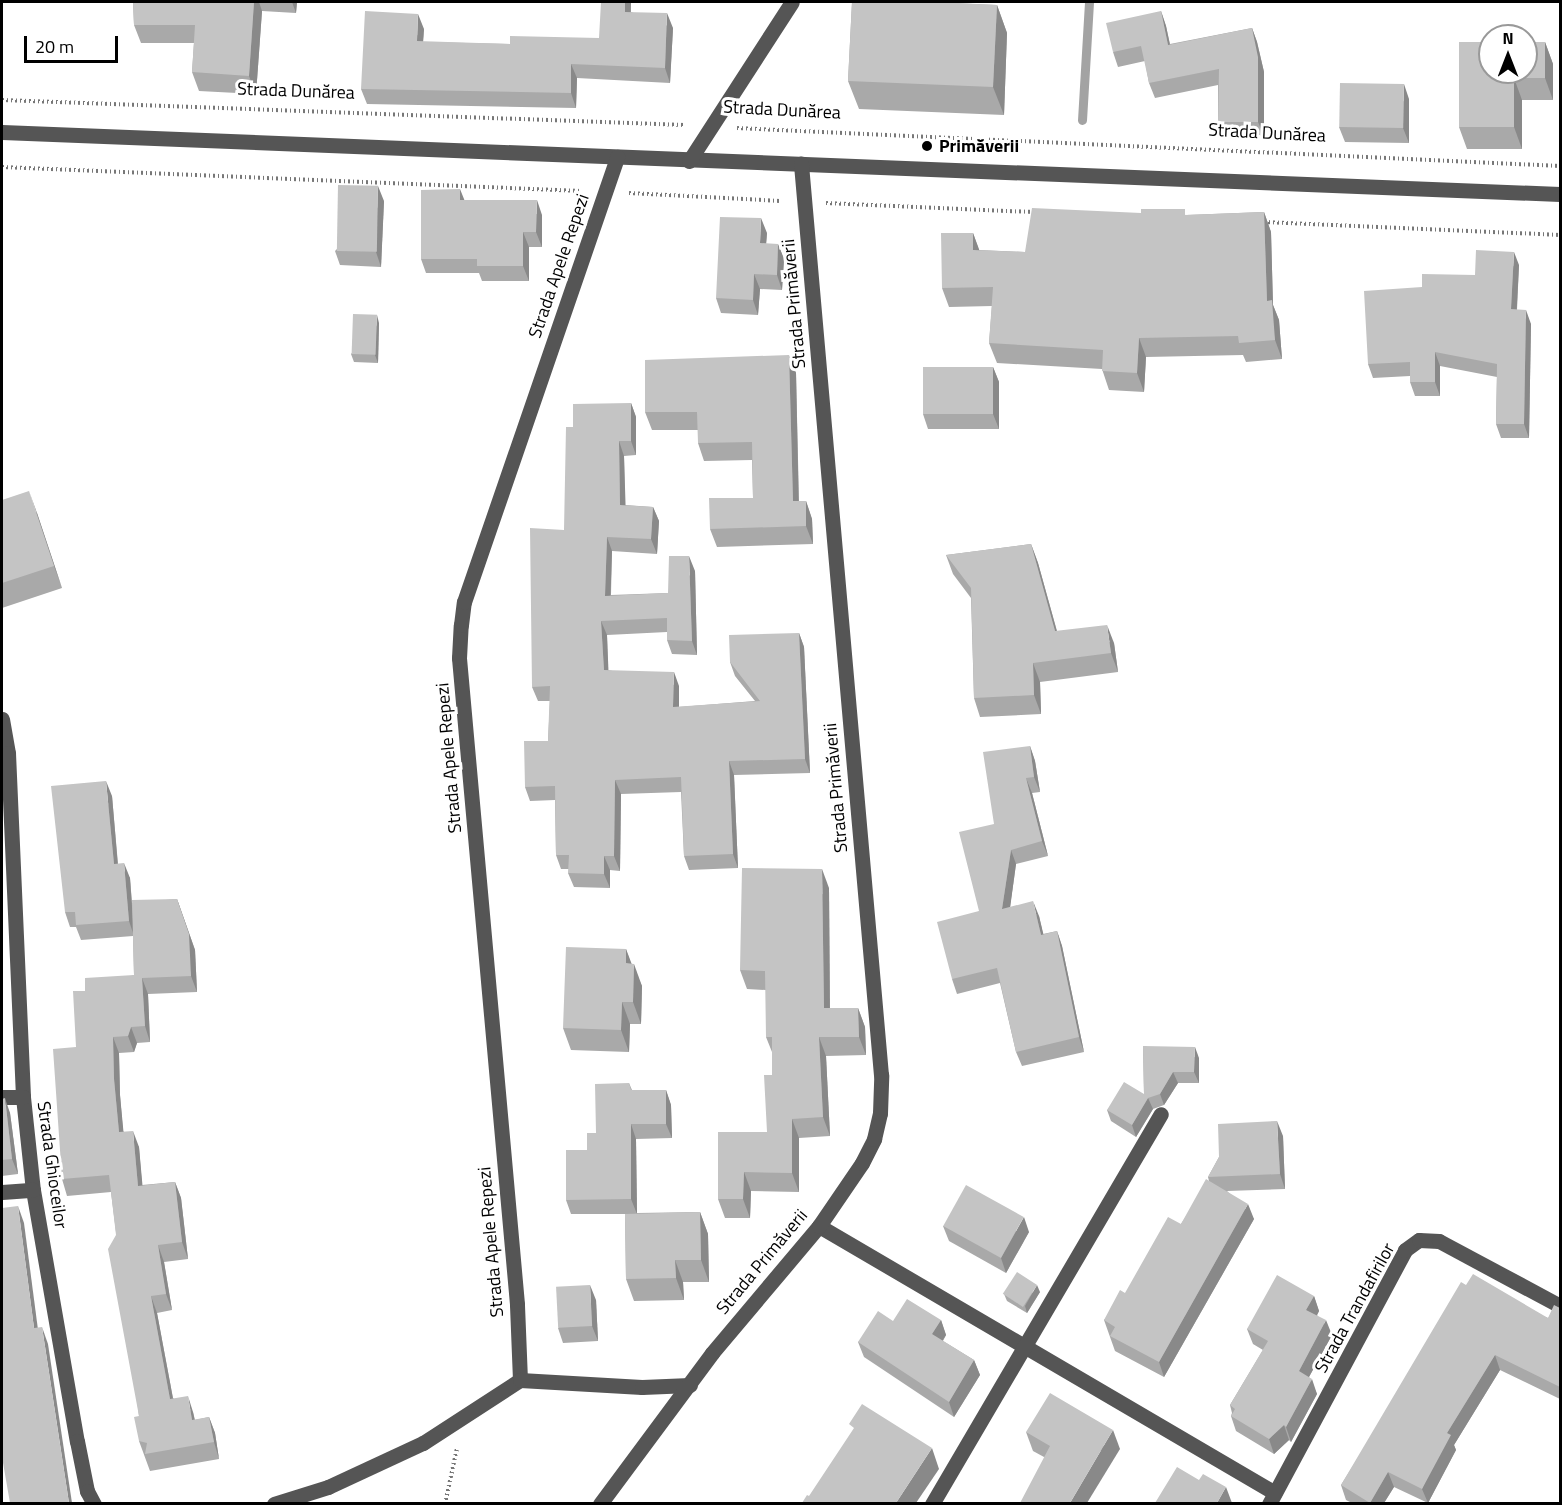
<!DOCTYPE html>
<meta charset="utf-8">
<style>
body{margin:0}
#map{position:relative;width:1562px;height:1505px;overflow:hidden;background:#fff;font-family:"Titillium Web",sans-serif}
div>[style]{position:absolute}
.stream>*{height:9px;margin:-4.5px;padding:0 4.5px;transform-origin:4.5px;border-radius:4.5px;background:#a3a3a3}
.path>*{height:4px;margin-top:-2px;transform-origin:0;background:repeating-linear-gradient(90deg,#777 0 1.5px,transparent 0 4.5px)}
.minor>*{height:15px;margin:-7.5px;padding:0 7.5px;transform-origin:7.5px;border-radius:7.5px;background:#555}
.wall>*{inset:0;background:#a9a9a9}
.shaded-wall>*{inset:0;background:#898989}
.building>*{inset:0;background:#c4c4c4;transform-origin:0 0}
.dots>*{width:16px;height:16px;translate:-50% -50%;box-sizing:border-box;border:3px solid #fff;border-radius:50%}
span{translate:-50% -50%;white-space:nowrap;text-align:center;line-height:1.15;-webkit-text-stroke:6px #fff;paint-order:stroke}
.street-label{font-size:18px;color:#000}
.poi-label{font-size:18px;color:#000;font-weight:700}
.left{translate:0 -50%;text-align:left}
.frame{position:absolute;inset:0;border:3px solid #000;pointer-events:none}
.north{position:absolute;left:1478px;top:24px;width:60px;height:60px;box-sizing:border-box;background:#fff;border:2px solid #999;border-radius:50%;rotate:0deg;font-size:16px;font-weight:700;line-height:24px;text-align:center;color:#000}
.north::after{content:'';display:block;margin:auto;width:21px;height:27px;background:#000;clip-path:polygon(50% 0,100% 100%,50% 72%,0 100%)}
.scale{position:absolute;left:24px;top:36px;width:94px;height:27px;box-sizing:border-box;border:3px solid #000;border-top:0;padding-left:8px;font-size:18px;line-height:21px;white-space:nowrap;color:#000;-webkit-text-stroke:4px #fff;paint-order:stroke}
</style>
<div id="map">
<div class="stream">
<i style="left:1082px;top:120px;width:118px;rotate:-86.6deg"></i>
</div>
<div class="path">
<i style="left:2px;top:100px;width:683px;rotate:2.1deg"></i>
<i style="left:737px;top:128px;width:824px;rotate:2.64deg"></i>
<i style="left:2px;top:167px;width:580px;rotate:2.37deg"></i>
<i style="left:629px;top:193px;width:151px;rotate:3deg"></i>
<i style="left:826px;top:203px;width:209px;rotate:2.5deg"></i>
<i style="left:1264px;top:222px;width:296px;rotate:2.5deg"></i>
<i style="left:445px;top:1504px;width:57px;rotate:-77.9deg"></i>
</div>
<div class="minor">
<i style="left:2px;top:132px;width:1559px;rotate:2.28deg"></i>
<i style="left:689px;top:161px;width:189px;rotate:-57.1deg"></i>
<i style="left:2px;top:719px;width:35px;rotate:80deg"></i>
<i style="left:8px;top:753px;width:344px;rotate:87.5deg"></i>
<i style="left:23px;top:1097px;width:94px;rotate:83.9deg"></i>
<i style="left:33px;top:1190px;width:255px;rotate:80.1deg"></i>
<i style="left:77px;top:1441px;width:51px;rotate:78.7deg"></i>
<i style="left:87px;top:1491px;width:15px;rotate:62deg"></i>
<i style="left:2px;top:1097px;width:21px"></i>
<i style="left:2px;top:1192px;width:31px;rotate:-4deg"></i>
<i style="left:819px;top:1226px;width:528px;rotate:30.35deg"></i>
<i style="left:520px;top:1380px;width:76px;rotate:-92.3deg"></i>
<i style="left:517px;top:1304px;width:649px;rotate:-95.13deg"></i>
<i style="left:459px;top:658px;width:33px;rotate:-87deg"></i>
<i style="left:461px;top:625px;width:23px;rotate:-83deg"></i>
<i style="left:464px;top:602px;width:471px;rotate:-71deg"></i>
<i style="left:274px;top:1504px;width:57px;rotate:-17.5deg"></i>
<i style="left:328px;top:1487px;width:105px;rotate:-24.9deg"></i>
<i style="left:423px;top:1443px;width:116px;rotate:-33deg"></i>
<i style="left:520px;top:1380px;width:122px;rotate:3.3deg"></i>
<i style="left:642px;top:1387px;width:48px;rotate:-2.4deg"></i>
<i style="left:600px;top:1504px;width:188px;rotate:-53.4deg"></i>
<i style="left:712px;top:1353px;width:166px;rotate:-49.9deg"></i>
<i style="left:819px;top:1226px;width:76px;rotate:-55.7deg"></i>
<i style="left:862px;top:1163px;width:27px;rotate:-63deg"></i>
<i style="left:874px;top:1139px;width:27px;rotate:-77deg"></i>
<i style="left:880px;top:1113px;width:38px;rotate:-88deg"></i>
<i style="left:881px;top:1075px;width:915px;rotate:-95.02deg"></i>
<i style="left:932px;top:1504px;width:452px;rotate:-59.6deg"></i>
<i style="left:1269px;top:1504px;width:288px;rotate:-61.8deg"></i>
<i style="left:1405px;top:1250px;width:17px;rotate:-36deg"></i>
<i style="left:1419px;top:1240px;width:20px;rotate:3deg"></i>
<i style="left:1439px;top:1241px;width:137px;rotate:28.2deg"></i>
</div>
<div class="wall">
<i style="clip-path:polygon(133px 2px,297px 2px,296px 13px,262px 11px,256px 94px,199px 91px,192px 72px,194px 43px,141px 43px,134px 25px)"></i>
<i style="clip-path:polygon(631px 2px,631px 12px,673px 28px,670px 83px,577px 78px,576px 108px,367px 104px,361px 89px,424px 29px,423px 42px,510px 44px,599px 38px)"></i>
<i style="clip-path:polygon(852px 2px,949px 2px,949px 3px,997px 5px,1007px 33px,1004px 115px,859px 109px,848px 81px)"></i>
<i style="clip-path:polygon(1161px 11px,1166px 26px,1170px 44px,1252px 28px,1257px 42px,1264px 72px,1264px 136px,1224px 136px,1218px 122px,1218px 85px,1155px 98px,1149px 83px,1145px 61px,1118px 67px,1113px 52px)"></i>
<i style="clip-path:polygon(1545px 42px,1553px 64px,1553px 100px,1522px 100px,1522px 149px,1467px 149px,1459px 127px)"></i>
<i style="clip-path:polygon(1409px 99px,1409px 143px,1345px 142px,1339px 127px)"></i>
<i style="clip-path:polygon(464px 200px,542px 215px,542px 247px,529px 247px,529px 281px,482px 281px,479px 273px,426px 273px,421px 259px)"></i>
<i style="clip-path:polygon(384px 201px,381px 267px,340px 265px,335px 251px)"></i>
<i style="clip-path:polygon(1264px 212px,1271px 232px,1273px 305px,1279px 320px,1282px 359px,1246px 362px,1243px 355px,1146px 357px,1144px 392px,1109px 390px,1102px 369px,997px 363px,989px 343px,992px 306px,949px 307px,942px 288px,973px 233px,979px 250px,1025px 252px,1141px 213px,1187px 215px)"></i>
<i style="clip-path:polygon(767px 233px,766px 244px,778px 244px,784px 259px,782px 290px,760px 289px,758px 315px,721px 313px,716px 298px)"></i>
<i style="clip-path:polygon(1519px 265px,1517px 310px,1531px 324px,1529px 438px,1501px 438px,1496px 424px,1497px 377px,1440px 366px,1440px 396px,1415px 396px,1410px 382px,1410px 376px,1373px 378px,1368px 364px,1422px 287px)"></i>
<i style="clip-path:polygon(379px 323px,378px 363px,354px 362px,351px 354px)"></i>
<i style="clip-path:polygon(789px 355px,796px 373px,799px 501px,806px 501px,812px 519px,813px 544px,717px 547px,710px 529px,753px 498px,752px 460px,704px 461px,698px 443px,698px 430px,652px 430px,645px 412px)"></i>
<i style="clip-path:polygon(993px 367px,999px 382px,999px 429px,928px 429px,923px 414px)"></i>
<i style="clip-path:polygon(631px 403px,636px 417px,636px 455px,624px 456px,625px 505px,653px 507px,659px 521px,657px 554px,612px 551px,611px 595px,668px 593px,695px 571px,697px 655px,672px 654px,667px 640px,667px 632px,607px 635px,608px 670px,679px 686px,679px 707px,755px 701px,735px 676px,730px 662px,799px 633px,804px 647px,810px 773px,734px 775px,738px 868px,689px 870px,684px 856px,681px 792px,621px 794px,620px 871px,610px 870px,610px 888px,574px 887px,568px 873px,569px 869px,561px 869px,556px 855px,555px 800px,530px 801px,525px 787px,548px 741px,550px 701px,538px 701px,532px 687px,564px 530px)"></i>
<i style="clip-path:polygon(2px 500px,37px 513px,62px 588px,2px 608px)"></i>
<i style="clip-path:polygon(1031px 544px,1038px 563px,1057px 631px,1114px 643px,1118px 672px,1040px 682px,1041px 714px,980px 717px,974px 698px,971px 598px,953px 574px,946px 555px)"></i>
<i style="clip-path:polygon(1030px 746px,1035px 761px,1040px 792px,1032px 793px,1048px 856px,1016px 864px,1010px 907px,1039px 916px,1043px 934px,1057px 931px,1062px 946px,1084px 1052px,1022px 1066px,1016px 1052px,1000px 983px,957px 994px,952px 979px,979px 911px,994px 824px)"></i>
<i style="clip-path:polygon(112px 796px,118px 864px,130px 878px,132px 903px,177px 899px,195px 950px,197px 992px,148px 994px,150px 1042px,137px 1043px,134px 1052px,119px 1053px,120px 1095px,123px 1131px,139px 1147px,142px 1185px,175px 1182px,181px 1198px,188px 1259px,164px 1262px,172px 1310px,157px 1313px,173px 1398px,193px 1412px,195px 1420px,209px 1417px,215px 1433px,219px 1459px,150px 1471px,139px 1441px,139px 1416px,111px 1192px,67px 1196px,62px 1179px,76px 1047px,85px 991px,134px 975px,133px 936px,81px 940px,76px 927px,70px 927px,65px 912px)"></i>
<i style="clip-path:polygon(829px 888px,830px 1008px,858px 1008px,865px 1027px,866px 1055px,826px 1056px,830px 1136px,799px 1138px,799px 1192px,751px 1191px,750px 1218px,725px 1218px,718px 1199px,767px 1132px,772px 1075px,772px 1052px,766px 1037px,766px 990px,747px 989px,740px 970px)"></i>
<i style="clip-path:polygon(626px 949px,631px 964px,642px 986px,641px 1024px,630px 1024px,629px 1052px,571px 1050px,563px 1028px)"></i>
<i style="clip-path:polygon(1143px 1046px,1199px 1058px,1199px 1083px,1178px 1083px,1164px 1105px,1153px 1109px,1136px 1137px,1111px 1121px,1107px 1110px,1144px 1094px)"></i>
<i style="clip-path:polygon(629px 1083px,632px 1090px,666px 1090px,671px 1105px,672px 1138px,636px 1139px,637px 1213px,700px 1212px,708px 1234px,709px 1282px,683px 1282px,684px 1300px,634px 1301px,626px 1279px,625px 1214px,571px 1214px,566px 1200px,596px 1133px)"></i>
<i style="clip-path:polygon(2px 1099px,10px 1113px,18px 1174px,2px 1176px)"></i>
<i style="clip-path:polygon(1283px 1136px,1285px 1189px,1227px 1191px,1254px 1219px,1164px 1377px,1115px 1351px,1104px 1320px,1181px 1224px,1209px 1181px,1208px 1177px,1219px 1157px)"></i>
<i style="clip-path:polygon(943px 1226px,1029px 1232px,1006px 1273px,949px 1241px)"></i>
<i style="clip-path:polygon(1466px 1285px,1548px 1318px,1560px 1308px,1560px 1399px,1500px 1370px,1454px 1445px,1456px 1450px,1428px 1503px,1394px 1487px,1384px 1503px,1352px 1503px,1346px 1500px,1341px 1485px)"></i>
<i style="clip-path:polygon(1040px 1292px,1027px 1313px,1007px 1301px,1004px 1294px)"></i>
<i style="clip-path:polygon(1314px 1296px,1319px 1311px,1317px 1315px,1332px 1335px,1309px 1377px,1317px 1394px,1291px 1442px,1289px 1440px,1274px 1454px,1236px 1431px,1231px 1416px,1232px 1413px,1230px 1405px,1263px 1350px,1253px 1344px,1247px 1329px)"></i>
<i style="clip-path:polygon(596px 1300px,598px 1341px,563px 1343px,558px 1328px)"></i>
<i style="clip-path:polygon(941px 1320px,946px 1335px,943px 1341px,974px 1360px,980px 1375px,954px 1417px,864px 1357px,858px 1342px,893px 1321px)"></i>
<i style="clip-path:polygon(1026px 1432px,1120px 1449px,1044px 1457px,1033px 1451px)"></i>
</div>
<div class="shaded-wall">
<i style="clip-path:polygon(254px 2px,259px 2px,262px 11px,256px 94px,249px 76px)"></i>
<i style="clip-path:polygon(292px 2px,297px 2px,296px 13px)"></i>
<i style="clip-path:polygon(625px 2px,631px 2px,630px 27px,625px 12px)"></i>
<i style="clip-path:polygon(997px 5px,1007px 33px,1004px 115px,993px 87px)"></i>
<i style="clip-path:polygon(1161px 11px,1166px 26px,1173px 60px,1168px 45px)"></i>
<i style="clip-path:polygon(667px 13px,673px 28px,670px 83px,665px 68px)"></i>
<i style="clip-path:polygon(418px 14px,424px 29px,422px 56px,417px 41px)"></i>
<i style="clip-path:polygon(1252px 28px,1257px 42px,1264px 72px,1264px 136px,1258px 122px)"></i>
<i style="clip-path:polygon(1545px 42px,1553px 64px,1553px 100px,1545px 78px)"></i>
<i style="clip-path:polygon(571px 64px,577px 78px,576px 108px,571px 93px)"></i>
<i style="clip-path:polygon(1514px 78px,1522px 100px,1522px 149px,1514px 127px)"></i>
<i style="clip-path:polygon(1404px 84px,1409px 99px,1409px 143px,1403px 128px)"></i>
<i style="clip-path:polygon(378px 186px,384px 201px,381px 267px,376px 252px)"></i>
<i style="clip-path:polygon(460px 189px,466px 204px,460px 200px)"></i>
<i style="clip-path:polygon(537px 200px,542px 215px,542px 247px,536px 232px)"></i>
<i style="clip-path:polygon(1264px 212px,1271px 232px,1273px 305px,1279px 320px,1282px 359px,1275px 340px,1267px 301px)"></i>
<i style="clip-path:polygon(761px 218px,767px 233px,765px 258px,760px 243px)"></i>
<i style="clip-path:polygon(523px 232px,529px 247px,529px 281px,523px 266px)"></i>
<i style="clip-path:polygon(973px 233px,980px 252px,973px 250px)"></i>
<i style="clip-path:polygon(778px 244px,784px 259px,782px 290px,777px 275px)"></i>
<i style="clip-path:polygon(1514px 252px,1519px 265px,1516px 323px,1511px 309px)"></i>
<i style="clip-path:polygon(754px 274px,760px 289px,758px 315px,753px 300px)"></i>
<i style="clip-path:polygon(1526px 310px,1531px 324px,1529px 438px,1524px 424px)"></i>
<i style="clip-path:polygon(377px 315px,379px 323px,378px 363px,375px 355px)"></i>
<i style="clip-path:polygon(1139px 338px,1146px 357px,1144px 392px,1137px 373px)"></i>
<i style="clip-path:polygon(1435px 352px,1440px 366px,1440px 396px,1435px 382px)"></i>
<i style="clip-path:polygon(789px 355px,796px 373px,799px 519px,793px 501px)"></i>
<i style="clip-path:polygon(993px 367px,999px 382px,999px 429px,993px 414px)"></i>
<i style="clip-path:polygon(631px 403px,636px 417px,636px 455px,631px 441px)"></i>
<i style="clip-path:polygon(619px 441px,624px 456px,626px 519px,620px 505px)"></i>
<i style="clip-path:polygon(29px 491px,37px 513px,62px 588px,54px 566px)"></i>
<i style="clip-path:polygon(806px 501px,812px 519px,813px 544px,806px 526px)"></i>
<i style="clip-path:polygon(653px 507px,659px 521px,657px 554px,651px 539px)"></i>
<i style="clip-path:polygon(607px 537px,612px 551px,610px 610px,605px 596px)"></i>
<i style="clip-path:polygon(1031px 544px,1038px 563px,1062px 650px,1055px 631px)"></i>
<i style="clip-path:polygon(689px 556px,695px 571px,697px 655px,692px 641px)"></i>
<i style="clip-path:polygon(601px 621px,607px 635px,609px 684px,604px 670px)"></i>
<i style="clip-path:polygon(1107px 625px,1114px 643px,1118px 672px,1111px 653px)"></i>
<i style="clip-path:polygon(799px 633px,804px 647px,810px 773px,805px 759px)"></i>
<i style="clip-path:polygon(1033px 663px,1040px 682px,1041px 714px,1034px 695px)"></i>
<i style="clip-path:polygon(674px 672px,679px 686px,679px 722px,673px 707px)"></i>
<i style="clip-path:polygon(1030px 746px,1035px 761px,1040px 792px,1034px 777px)"></i>
<i style="clip-path:polygon(729px 761px,734px 775px,738px 868px,733px 854px)"></i>
<i style="clip-path:polygon(1026px 778px,1032px 793px,1048px 856px,1042px 841px)"></i>
<i style="clip-path:polygon(615px 780px,621px 794px,620px 871px,614px 856px)"></i>
<i style="clip-path:polygon(106px 781px,112px 796px,119px 879px,114px 864px)"></i>
<i style="clip-path:polygon(1011px 850px,1016px 864px,1008px 923px,1002px 909px)"></i>
<i style="clip-path:polygon(604px 856px,610px 870px,610px 888px,604px 874px)"></i>
<i style="clip-path:polygon(124px 863px,130px 878px,134px 936px,129px 921px)"></i>
<i style="clip-path:polygon(822px 869px,829px 888px,830px 1027px,824px 1008px)"></i>
<i style="clip-path:polygon(177px 899px,195px 950px,197px 992px,191px 976px)"></i>
<i style="clip-path:polygon(1033px 901px,1039px 916px,1047px 949px,1041px 935px)"></i>
<i style="clip-path:polygon(1057px 931px,1062px 946px,1084px 1052px,1079px 1037px)"></i>
<i style="clip-path:polygon(626px 949px,634px 970px,626px 963px)"></i>
<i style="clip-path:polygon(634px 964px,642px 986px,641px 1024px,633px 1002px)"></i>
<i style="clip-path:polygon(142px 978px,148px 994px,150px 1042px,145px 1026px)"></i>
<i style="clip-path:polygon(622px 1002px,630px 1024px,629px 1052px,621px 1030px)"></i>
<i style="clip-path:polygon(858px 1008px,865px 1027px,866px 1055px,859px 1037px)"></i>
<i style="clip-path:polygon(131px 1027px,137px 1043px,134px 1052px,128px 1036px)"></i>
<i style="clip-path:polygon(113px 1037px,119px 1053px,120px 1095px,125px 1148px,119px 1132px,114px 1079px)"></i>
<i style="clip-path:polygon(819px 1037px,826px 1056px,830px 1136px,823px 1117px)"></i>
<i style="clip-path:polygon(1195px 1047px,1199px 1058px,1199px 1083px,1194px 1072px)"></i>
<i style="clip-path:polygon(1173px 1072px,1178px 1083px,1164px 1105px,1160px 1094px)"></i>
<i style="clip-path:polygon(666px 1090px,671px 1105px,672px 1138px,666px 1124px)"></i>
<i style="clip-path:polygon(5px 1098px,10px 1113px,18px 1174px,12px 1159px)"></i>
<i style="clip-path:polygon(1148px 1098px,1153px 1109px,1136px 1137px,1132px 1125px)"></i>
<i style="clip-path:polygon(792px 1119px,799px 1138px,799px 1192px,792px 1173px)"></i>
<i style="clip-path:polygon(1277px 1121px,1283px 1136px,1285px 1189px,1280px 1174px)"></i>
<i style="clip-path:polygon(631px 1124px,636px 1139px,637px 1214px,631px 1199px)"></i>
<i style="clip-path:polygon(133px 1131px,139px 1147px,144px 1202px,138px 1186px)"></i>
<i style="clip-path:polygon(744px 1172px,751px 1191px,750px 1218px,743px 1199px)"></i>
<i style="clip-path:polygon(175px 1182px,181px 1198px,188px 1259px,182px 1242px)"></i>
<i style="clip-path:polygon(1248px 1204px,1254px 1219px,1164px 1377px,1159px 1362px)"></i>
<i style="clip-path:polygon(18px 1206px,24px 1223px,40px 1345px,34px 1328px)"></i>
<i style="clip-path:polygon(700px 1212px,708px 1234px,709px 1282px,701px 1260px)"></i>
<i style="clip-path:polygon(1024px 1217px,1029px 1232px,1006px 1273px,1001px 1258px)"></i>
<i style="clip-path:polygon(158px 1245px,164px 1262px,172px 1310px,166px 1294px)"></i>
<i style="clip-path:polygon(675px 1260px,683px 1282px,684px 1300px,676px 1278px)"></i>
<i style="clip-path:polygon(590px 1285px,596px 1300px,598px 1341px,592px 1326px)"></i>
<i style="clip-path:polygon(1037px 1285px,1040px 1292px,1027px 1313px,1025px 1306px)"></i>
<i style="clip-path:polygon(151px 1296px,157px 1313px,176px 1415px,170px 1399px)"></i>
<i style="clip-path:polygon(1314px 1296px,1319px 1311px,1312px 1325px,1306px 1310px)"></i>
<i style="clip-path:polygon(941px 1320px,946px 1335px,937px 1349px,932px 1334px)"></i>
<i style="clip-path:polygon(1326px 1320px,1332px 1335px,1304px 1386px,1299px 1371px)"></i>
<i style="clip-path:polygon(42px 1327px,48px 1344px,72px 1503px,69px 1503px)"></i>
<i style="clip-path:polygon(1495px 1355px,1500px 1370px,1454px 1445px,1456px 1450px,1428px 1503px,1422px 1489px,1447px 1433px)"></i>
<i style="clip-path:polygon(974px 1360px,980px 1375px,954px 1417px,949px 1402px)"></i>
<i style="clip-path:polygon(1312px 1379px,1317px 1394px,1291px 1442px,1286px 1427px)"></i>
<i style="clip-path:polygon(188px 1396px,193px 1412px,198px 1437px,192px 1420px)"></i>
<i style="clip-path:polygon(209px 1417px,215px 1433px,219px 1459px,214px 1442px)"></i>
<i style="clip-path:polygon(1284px 1425px,1289px 1440px,1274px 1454px,1269px 1439px)"></i>
<i style="clip-path:polygon(1113px 1430px,1120px 1449px,1087px 1503px,1070px 1503px)"></i>
<i style="clip-path:polygon(932px 1448px,939px 1469px,916px 1503px,896px 1503px)"></i>
<i style="clip-path:polygon(1388px 1472px,1394px 1487px,1384px 1503px,1370px 1503px)"></i>
<i style="clip-path:polygon(1226px 1487px,1232px 1503px,1217px 1503px)"></i>
</div>
<div class="building">
<i style="clip-path:polygon(133px 2px,254px 2px,249px 76px,192px 72px,195px 25px,134px 25px)"></i>
<i style="clip-path:polygon(601px 2px,625px 2px,625px 12px,667px 13px,665px 68px,571px 64px,571px 93px,361px 89px,365px 11px,418px 14px,417px 41px,510px 44px,510px 36px,599px 38px)"></i>
<i style="clip-path:polygon(852px 2px,937px 2px,997px 5px,993px 87px,848px 81px)"></i>
<i style="clip-path:polygon(1161px 11px,1168px 45px,1252px 28px,1258px 57px,1258px 122px,1218px 122px,1219px 69px,1149px 83px,1141px 46px,1113px 52px,1106px 23px)"></i>
<i style="clip-path:polygon(1459px 42px,1490px 42px,1490px 72px,1526px 72px,1526px 42px,1545px 42px,1545px 78px,1514px 78px,1514px 127px,1459px 127px)"></i>
<i style="left:1340px;top:83px;width:64px;height:44px;rotate:1deg"></i>
<i style="left:338px;top:185px;width:40px;height:66px;rotate:1deg"></i>
<i style="clip-path:polygon(460px 189px,460px 200px,537px 200px,536px 232px,523px 232px,523px 266px,477px 266px,477px 259px,421px 259px,421px 190px)"></i>
<i style="clip-path:polygon(1032px 208px,1141px 213px,1141px 209px,1185px 209px,1185px 215px,1264px 212px,1267px 301px,1272px 300px,1275px 340px,1239px 343px,1238px 336px,1139px 338px,1137px 373px,1102px 371px,1103px 350px,989px 343px,993px 287px,942px 288px,941px 233px,973px 233px,973px 250px,1025px 252px)"></i>
<i style="clip-path:polygon(720px 217px,761px 218px,760px 243px,778px 244px,777px 275px,754px 274px,753px 300px,716px 298px)"></i>
<i style="clip-path:polygon(1476px 250px,1514px 252px,1511px 309px,1526px 310px,1524px 424px,1496px 424px,1497px 364px,1435px 352px,1435px 382px,1410px 382px,1410px 362px,1368px 364px,1364px 291px,1422px 287px,1422px 274px,1475px 275px)"></i>
<i style="left:353px;top:314px;width:24px;height:40px;rotate:2deg"></i>
<i style="clip-path:polygon(789px 355px,793px 501px,806px 501px,806px 526px,710px 529px,709px 498px,753px 498px,752px 442px,698px 443px,697px 412px,645px 412px,645px 360px)"></i>
<i style="left:923px;top:367px;width:70px;height:47px"></i>
<i style="clip-path:polygon(631px 403px,631px 441px,619px 441px,620px 505px,653px 507px,651px 539px,607px 537px,605px 596px,668px 593px,669px 556px,689px 556px,692px 641px,667px 640px,667px 618px,601px 621px,604px 670px,674px 672px,673px 707px,760px 701px,730px 662px,729px 635px,799px 633px,805px 759px,729px 761px,733px 854px,684px 856px,681px 777px,615px 780px,614px 856px,604px 856px,604px 874px,568px 873px,569px 855px,556px 855px,555px 786px,525px 787px,524px 741px,548px 741px,550px 686px,532px 687px,530px 528px,564px 530px,566px 427px,573px 427px,573px 404px)"></i>
<i style="clip-path:polygon(29px 491px,54px 566px,2px 583px,2px 500px)"></i>
<i style="clip-path:polygon(1031px 544px,1055px 631px,1107px 625px,1111px 653px,1033px 663px,1034px 695px,974px 698px,971px 588px,946px 555px)"></i>
<i style="clip-path:polygon(1030px 746px,1034px 777px,1026px 778px,1042px 841px,1011px 850px,1002px 909px,1033px 901px,1041px 935px,1057px 931px,1079px 1037px,1016px 1052px,997px 968px,952px 979px,937px 922px,979px 911px,959px 832px,994px 824px,983px 752px)"></i>
<i style="clip-path:polygon(106px 781px,114px 864px,124px 863px,129px 921px,76px 925px,75px 912px,65px 912px,51px 786px)"></i>
<i style="clip-path:polygon(742px 868px,822px 869px,824px 1008px,858px 1008px,859px 1037px,819px 1037px,823px 1117px,792px 1119px,792px 1173px,744px 1172px,743px 1199px,718px 1199px,718px 1132px,767px 1132px,764px 1075px,772px 1075px,772px 1037px,766px 1037px,765px 971px,740px 970px)"></i>
<i style="clip-path:polygon(177px 899px,189px 934px,191px 976px,142px 978px,145px 1026px,131px 1027px,128px 1036px,113px 1037px,114px 1079px,119px 1132px,133px 1131px,138px 1186px,175px 1182px,182px 1242px,158px 1245px,166px 1294px,151px 1296px,170px 1399px,188px 1396px,192px 1420px,209px 1417px,214px 1442px,145px 1454px,147px 1443px,139px 1441px,134px 1417px,139px 1416px,108px 1249px,116px 1235px,109px 1175px,62px 1179px,53px 1049px,76px 1047px,73px 991px,85px 991px,85px 978px,134px 975px,132px 900px)"></i>
<i style="clip-path:polygon(566px 947px,626px 949px,626px 963px,634px 964px,633px 1002px,622px 1002px,621px 1030px,563px 1028px)"></i>
<i style="clip-path:polygon(1143px 1046px,1195px 1047px,1194px 1072px,1173px 1072px,1160px 1094px,1148px 1098px,1132px 1125px,1107px 1110px,1124px 1082px,1144px 1094px)"></i>
<i style="clip-path:polygon(629px 1083px,631px 1090px,666px 1090px,666px 1124px,631px 1124px,631px 1199px,566px 1200px,566px 1150px,587px 1150px,587px 1133px,596px 1133px,595px 1084px)"></i>
<i style="clip-path:polygon(5px 1098px,12px 1159px,2px 1160px,2px 1099px)"></i>
<i style="clip-path:polygon(1277px 1121px,1280px 1174px,1208px 1177px,1219px 1157px,1218px 1124px)"></i>
<i style="clip-path:polygon(1206px 1179px,1248px 1204px,1159px 1362px,1110px 1336px,1115px 1327px,1104px 1320px,1120px 1290px,1125px 1293px,1168px 1217px,1181px 1224px)"></i>
<i style="left:966px;top:1185px;width:66px;height:47px;rotate:29deg"></i>
<i style="clip-path:polygon(18px 1206px,34px 1328px,42px 1327px,69px 1503px,10px 1503px,2px 1457px,2px 1208px)"></i>
<i style="clip-path:polygon(700px 1212px,701px 1260px,675px 1260px,676px 1278px,626px 1279px,625px 1214px)"></i>
<i style="left:1017px;top:1272px;width:24px;height:26px;rotate:33deg"></i>
<i style="clip-path:polygon(1473px 1274px,1548px 1318px,1554px 1305px,1560px 1308px,1560px 1387px,1495px 1355px,1447px 1433px,1451px 1435px,1422px 1489px,1388px 1472px,1370px 1503px,1341px 1485px,1461px 1282px,1466px 1285px)"></i>
<i style="clip-path:polygon(1277px 1275px,1314px 1296px,1306px 1310px,1326px 1320px,1299px 1371px,1312px 1379px,1286px 1427px,1284px 1425px,1269px 1439px,1231px 1416px,1235px 1409px,1230px 1405px,1268px 1341px,1247px 1329px)"></i>
<i style="left:590px;top:1285px;width:41px;height:34px;rotate:87deg"></i>
<i style="clip-path:polygon(907px 1299px,941px 1320px,932px 1334px,974px 1360px,949px 1402px,858px 1342px,878px 1311px,893px 1321px)"></i>
<i style="clip-path:polygon(1050px 1393px,1113px 1430px,1070px 1503px,1071px 1503px,1020px 1503px,1050px 1446px,1026px 1432px)"></i>
<i style="clip-path:polygon(862px 1404px,932px 1448px,896px 1503px,802px 1503px,807px 1495px,809px 1496px,854px 1428px,849px 1424px)"></i>
<i style="clip-path:polygon(1177px 1467px,1199px 1480px,1203px 1474px,1226px 1487px,1217px 1503px,1155px 1503px)"></i>
</div>
<div class="dots">
<i style="left:927px;top:146px;background:#000"></i>
</div>
<div class="street-label">
<span style="left:296px;top:91px;rotate:2deg">Strada Dunărea</span>
<span style="left:782px;top:110px;rotate:3deg">Strada Dunărea</span>
<span style="left:1267px;top:133px;rotate:3deg">Strada Dunărea</span>
<span style="left:559px;top:266px;rotate:-71deg">Strada Apele Repezi</span>
<span style="left:794px;top:304px;rotate:-95deg">Strada Primăverii</span>
<span style="left:449px;top:758px;rotate:-95deg">Strada Apele Repezi</span>
<span style="left:836px;top:788px;rotate:-95deg">Strada Primăverii</span>
<span style="left:52px;top:1165px;rotate:82deg">Strada Ghioceilor</span>
<span style="left:491px;top:1242px;rotate:-95deg">Strada Apele Repezi</span>
<span style="left:762px;top:1262px;rotate:-50deg">Strada Primăverii</span>
<span style="left:1355px;top:1308px;rotate:-61deg">Strada Trandafirilor</span>
</div>
<div class="poi-label">
<span class="left" style="left:939px;top:146px">Primăverii</span>
</div>
<div class="frame"></div>
<div class="north">N</div>
<div class="scale">20 m</div>
</div>
